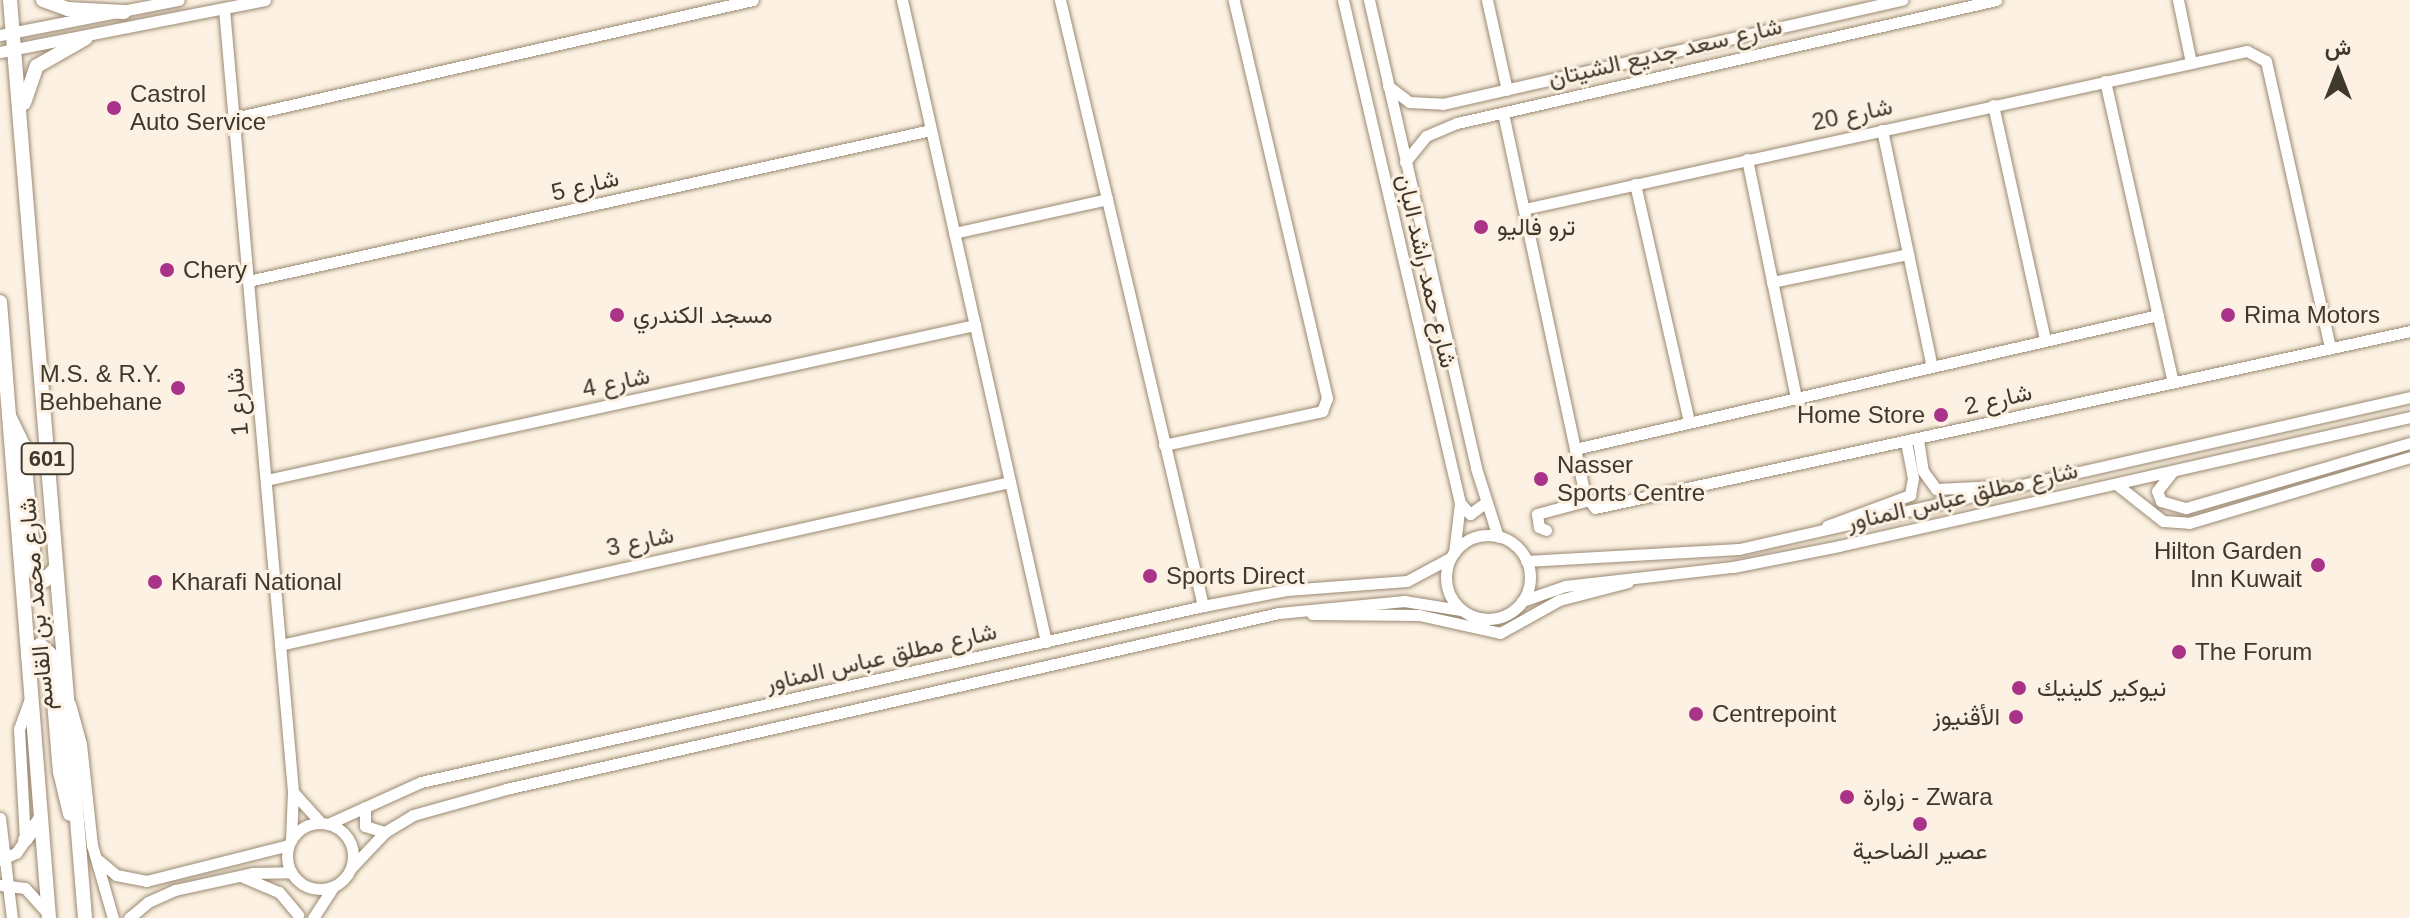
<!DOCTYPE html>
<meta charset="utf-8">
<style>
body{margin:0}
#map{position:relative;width:2410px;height:918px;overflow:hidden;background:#fcf1e2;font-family:Arial,Vazirmatn,sans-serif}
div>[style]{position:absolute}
.roads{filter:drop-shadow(0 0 2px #9a8972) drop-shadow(0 0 2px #9a8972)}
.minor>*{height:11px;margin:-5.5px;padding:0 5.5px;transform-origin:5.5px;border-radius:5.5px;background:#fff}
.minor>.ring{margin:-5.5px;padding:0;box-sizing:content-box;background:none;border:11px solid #fff;border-radius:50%}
.major>*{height:14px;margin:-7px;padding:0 7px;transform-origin:7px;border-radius:7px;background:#fff}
.dots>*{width:22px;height:22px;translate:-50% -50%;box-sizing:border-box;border:4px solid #fcf1e2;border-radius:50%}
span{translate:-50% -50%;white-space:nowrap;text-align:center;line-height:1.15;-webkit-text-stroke:6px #fcf1e2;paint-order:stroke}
.shield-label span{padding:2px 6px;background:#fcf1e2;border:2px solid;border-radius:6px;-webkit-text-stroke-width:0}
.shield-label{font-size:22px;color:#3f382d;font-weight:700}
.street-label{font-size:24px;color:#3f382d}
.poi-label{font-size:24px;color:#3f382d}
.left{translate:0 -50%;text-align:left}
.right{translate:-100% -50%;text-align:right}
.north{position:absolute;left:2298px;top:32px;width:80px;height:80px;-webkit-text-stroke:6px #fcf1e2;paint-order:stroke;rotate:0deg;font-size:22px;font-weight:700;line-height:32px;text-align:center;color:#3f382d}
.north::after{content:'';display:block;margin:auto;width:28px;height:36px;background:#3f382d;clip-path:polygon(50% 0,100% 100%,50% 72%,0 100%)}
</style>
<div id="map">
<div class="roads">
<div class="minor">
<i style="left:902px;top:0;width:658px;rotate:77.36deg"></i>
<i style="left:1060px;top:0;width:623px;rotate:76.72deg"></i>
<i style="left:1343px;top:0;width:516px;rotate:76.91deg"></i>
<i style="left:1460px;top:503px;width:50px;rotate:96.8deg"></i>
<i style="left:1369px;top:0;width:480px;rotate:77.1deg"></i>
<i style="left:1476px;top:468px;width:72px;rotate:72.3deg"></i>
<i style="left:1487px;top:0;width:92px;rotate:77.5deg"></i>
<i style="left:2178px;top:0;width:64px;rotate:78.3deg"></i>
<i style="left:224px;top:9px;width:785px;rotate:84.96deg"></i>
<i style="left:293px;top:791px;width:49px;rotate:92.3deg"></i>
<i style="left:0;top:35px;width:182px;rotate:-11.1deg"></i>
<i style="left:0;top:52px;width:270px;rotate:-11.1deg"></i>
<i style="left:2105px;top:81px;width:309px;rotate:77.3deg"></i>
<i style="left:1388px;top:86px;width:26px;rotate:37deg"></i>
<i style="left:1409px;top:102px;width:34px;rotate:3deg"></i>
<i style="left:1443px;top:104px;width:471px;rotate:-12.8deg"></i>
<i style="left:1993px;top:105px;width:241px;rotate:77.5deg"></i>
<i style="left:1503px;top:113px;width:391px;rotate:77.9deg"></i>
<i style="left:1585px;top:495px;width:16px;rotate:52deg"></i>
<i style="left:1595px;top:508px;width:834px;rotate:-12.25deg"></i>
<i style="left:234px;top:118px;width:532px;rotate:-12.81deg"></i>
<i style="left:1882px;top:130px;width:242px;rotate:78.1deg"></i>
<i style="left:1747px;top:159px;width:244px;rotate:78.4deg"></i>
<i style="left:1405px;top:162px;width:33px;rotate:-51deg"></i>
<i style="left:1426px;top:136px;width:34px;rotate:-23deg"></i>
<i style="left:1457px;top:123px;width:553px;rotate:-12.85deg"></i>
<i style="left:1635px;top:184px;width:244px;rotate:77.2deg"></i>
<i style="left:1524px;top:209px;width:740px;rotate:-12.33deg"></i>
<i style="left:2247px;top:51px;width:21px;rotate:28deg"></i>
<i style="left:2266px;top:61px;width:294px;rotate:77.4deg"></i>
<i style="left:954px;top:233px;width:157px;rotate:-12.5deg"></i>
<i style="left:248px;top:281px;width:699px;rotate:-12.47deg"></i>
<i style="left:1772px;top:282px;width:139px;rotate:-11.6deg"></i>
<i style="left:1918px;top:440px;width:31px;rotate:81deg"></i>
<i style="left:1923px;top:471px;width:22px;rotate:54deg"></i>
<i style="left:1936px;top:489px;width:63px;rotate:-2.7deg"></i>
<i style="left:1164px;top:445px;width:162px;rotate:-12.1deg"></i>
<i style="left:1322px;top:411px;width:14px;rotate:-69deg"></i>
<i style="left:1327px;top:398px;width:409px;rotate:-103.2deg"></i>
<i style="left:1575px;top:449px;width:598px;rotate:-12.94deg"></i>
<i style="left:2172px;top:472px;width:24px;rotate:128deg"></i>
<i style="left:2157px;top:491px;width:11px;rotate:68deg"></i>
<i style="left:2161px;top:501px;width:26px;rotate:16deg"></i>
<i style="left:2186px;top:508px;width:233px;rotate:-16.2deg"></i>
<i style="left:266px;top:480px;width:726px;rotate:-12.33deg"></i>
<i style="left:2116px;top:484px;width:60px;rotate:38.2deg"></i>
<i style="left:2163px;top:521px;width:26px;rotate:4deg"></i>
<i style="left:2189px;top:523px;width:231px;rotate:-16.6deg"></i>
<i style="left:1460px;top:503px;width:15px;rotate:48deg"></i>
<i style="left:1470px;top:514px;width:17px;rotate:-36deg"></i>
<i style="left:1827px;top:526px;width:89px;rotate:-20.5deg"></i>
<i style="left:1910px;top:495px;width:17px;rotate:-80deg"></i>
<i style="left:1913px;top:478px;width:37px;rotate:-101deg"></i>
<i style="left:1546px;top:530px;width:8px;rotate:-157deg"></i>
<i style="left:1539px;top:527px;width:13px;rotate:-99deg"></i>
<i style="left:1537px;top:514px;width:54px;rotate:-15.1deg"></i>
<i class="ring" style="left:1446px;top:535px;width:73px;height:73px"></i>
<i style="left:1526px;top:561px;width:213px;rotate:-3.2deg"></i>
<i style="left:1739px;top:549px;width:688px;rotate:-12.76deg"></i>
<i style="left:1522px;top:601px;width:46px;rotate:-19.2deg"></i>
<i style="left:1565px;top:586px;width:169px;rotate:-6.5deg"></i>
<i style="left:1733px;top:567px;width:108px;rotate:-11.2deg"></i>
<i style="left:1839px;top:546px;width:585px;rotate:-12.73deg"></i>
<i style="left:1312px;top:614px;width:107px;rotate:0.5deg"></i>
<i style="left:1419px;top:615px;width:83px;rotate:12.5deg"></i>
<i style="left:1500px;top:633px;width:68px;rotate:-29.2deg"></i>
<i style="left:1559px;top:600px;width:71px;rotate:-14.6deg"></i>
<i style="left:280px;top:645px;width:748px;rotate:-12.59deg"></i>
<i style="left:70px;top:704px;width:41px;rotate:74.6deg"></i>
<i style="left:81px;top:744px;width:102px;rotate:83.8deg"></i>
<i style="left:92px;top:845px;width:76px;rotate:74deg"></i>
<i style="left:293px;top:792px;width:42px;rotate:47.9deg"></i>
<i style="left:365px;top:807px;width:19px;rotate:90deg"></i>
<i style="left:365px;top:826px;width:21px;rotate:17deg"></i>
<i style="left:0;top:818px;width:101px;rotate:83.2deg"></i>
<i class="ring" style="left:287px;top:823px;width:55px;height:55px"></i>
<i style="left:328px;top:824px;width:102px;rotate:-24.3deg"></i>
<i style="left:421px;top:782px;width:802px;rotate:-12.68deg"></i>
<i style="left:1203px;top:606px;width:86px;rotate:-10.8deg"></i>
<i style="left:1287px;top:590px;width:120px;rotate:-4.3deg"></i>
<i style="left:1407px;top:581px;width:49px;rotate:-28.1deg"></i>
<i style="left:97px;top:859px;width:25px;rotate:40deg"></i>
<i style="left:116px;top:875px;width:31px;rotate:11deg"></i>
<i style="left:146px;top:881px;width:147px;rotate:-14.1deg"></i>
<i style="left:0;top:860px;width:17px;rotate:-24deg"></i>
<i style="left:16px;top:853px;width:16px;rotate:-55deg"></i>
<i style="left:25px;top:840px;width:111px;rotate:-93.1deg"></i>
<i style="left:19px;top:729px;width:32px;rotate:-70deg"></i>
<i style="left:351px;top:868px;width:50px;rotate:-46.6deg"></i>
<i style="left:385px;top:832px;width:33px;rotate:-31deg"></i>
<i style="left:413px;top:815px;width:97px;rotate:-15.6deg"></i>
<i style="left:506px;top:789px;width:793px;rotate:-12.83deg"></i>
<i style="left:1279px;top:613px;width:126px;rotate:-5.5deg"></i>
<i style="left:1404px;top:601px;width:58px;rotate:9deg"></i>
<i style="left:243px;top:877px;width:39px;rotate:23deg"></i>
<i style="left:279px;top:892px;width:30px;rotate:50deg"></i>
<i style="left:1px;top:885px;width:24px;rotate:7deg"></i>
<i style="left:25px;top:888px;width:36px;rotate:48deg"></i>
<i style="left:129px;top:918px;width:25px;rotate:-40deg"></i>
<i style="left:148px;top:902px;width:30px;rotate:-24deg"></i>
<i style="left:175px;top:890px;width:79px;rotate:-12.4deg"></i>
<i style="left:252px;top:873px;width:39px;rotate:-1deg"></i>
<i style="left:313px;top:918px;width:38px;rotate:-57deg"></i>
</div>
<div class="major">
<i style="left:10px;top:0;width:921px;rotate:85.33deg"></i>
<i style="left:43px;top:0;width:27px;rotate:20deg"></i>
<i style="left:68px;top:9px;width:56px;rotate:3.1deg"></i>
<i style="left:24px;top:103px;width:39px;rotate:-71deg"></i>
<i style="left:37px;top:66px;width:56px;rotate:-29.7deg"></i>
<i style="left:0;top:302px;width:618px;rotate:85.45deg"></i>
<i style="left:9px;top:416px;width:32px;rotate:64deg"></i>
<i style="left:23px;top:445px;width:128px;rotate:84.6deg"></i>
<i style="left:35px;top:572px;width:13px;rotate:39deg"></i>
<i style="left:45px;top:580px;width:15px;rotate:-48deg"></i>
<i style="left:28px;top:656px;width:16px;rotate:-43deg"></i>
<i style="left:40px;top:645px;width:13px;rotate:42deg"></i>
<i style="left:50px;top:654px;width:118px;rotate:85.2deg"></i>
<i style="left:60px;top:772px;width:43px;rotate:76.6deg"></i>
<i style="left:25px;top:840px;width:27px;rotate:-54deg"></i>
</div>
</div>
<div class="dots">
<i style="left:114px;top:108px;background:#aa338a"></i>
<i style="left:1481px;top:227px;background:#aa338a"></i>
<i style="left:167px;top:270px;background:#aa338a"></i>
<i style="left:617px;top:315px;background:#aa338a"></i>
<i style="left:2228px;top:315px;background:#aa338a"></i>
<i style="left:178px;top:388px;background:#aa338a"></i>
<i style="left:1941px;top:415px;background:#aa338a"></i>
<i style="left:1541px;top:479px;background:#aa338a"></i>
<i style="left:2318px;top:565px;background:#aa338a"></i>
<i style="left:1150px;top:576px;background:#aa338a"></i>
<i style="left:155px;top:582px;background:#aa338a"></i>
<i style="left:2179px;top:652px;background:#aa338a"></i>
<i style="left:2019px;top:688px;background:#aa338a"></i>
<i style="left:1696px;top:714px;background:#aa338a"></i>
<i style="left:2016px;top:717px;background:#aa338a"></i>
<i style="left:1847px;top:797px;background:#aa338a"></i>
<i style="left:1920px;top:824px;background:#aa338a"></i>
</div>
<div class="shield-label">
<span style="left:47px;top:459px">601</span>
</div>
<div class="street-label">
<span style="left:1665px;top:52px;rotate:-13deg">شارع سعد جديع الشيتان</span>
<span style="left:1852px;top:114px;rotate:-12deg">شارع 20</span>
<span style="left:585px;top:185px;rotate:-13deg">شارع 5</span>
<span style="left:1427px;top:271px;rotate:77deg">شارع حمد راشد البان</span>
<span style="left:616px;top:382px;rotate:-12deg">شارع 4</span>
<span style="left:1998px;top:399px;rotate:-13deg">شارع 2</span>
<span style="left:237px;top:402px;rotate:-95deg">شارع 1</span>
<span style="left:1962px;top:496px;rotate:-13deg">شارع مطلق عباس المناور</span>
<span style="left:640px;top:541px;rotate:-12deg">شارع 3</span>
<span style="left:36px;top:604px;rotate:-95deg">شارع محمد بن القاسم</span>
<span style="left:881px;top:657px;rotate:-13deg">شارع مطلق عباس المناور</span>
</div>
<div class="poi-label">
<span class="left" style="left:130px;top:108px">Castrol<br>Auto Service</span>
<span class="left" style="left:1497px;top:227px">ترو فاليو</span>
<span class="left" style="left:183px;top:270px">Chery</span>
<span class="left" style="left:633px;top:315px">مسجد الكندري</span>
<span class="left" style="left:2244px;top:315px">Rima Motors</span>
<span class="right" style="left:162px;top:388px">M.S. &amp; R.Y.<br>Behbehane</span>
<span class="right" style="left:1925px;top:415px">Home Store</span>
<span class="left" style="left:1557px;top:479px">Nasser<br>Sports Centre</span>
<span class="right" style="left:2302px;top:565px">Hilton Garden<br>Inn Kuwait</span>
<span class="left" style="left:1166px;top:576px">Sports Direct</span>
<span class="left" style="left:171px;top:582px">Kharafi National</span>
<span class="left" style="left:2195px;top:652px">The Forum</span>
<span class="left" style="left:2037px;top:688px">نيوكير كلينيك</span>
<span class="left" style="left:1712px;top:714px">Centrepoint</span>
<span class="right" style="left:2000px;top:717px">الأڤنيوز</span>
<span class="left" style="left:1863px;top:797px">زوارة - Zwara</span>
<span style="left:1920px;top:851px">عصير الضاحية</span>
</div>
<div class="north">ش</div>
</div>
